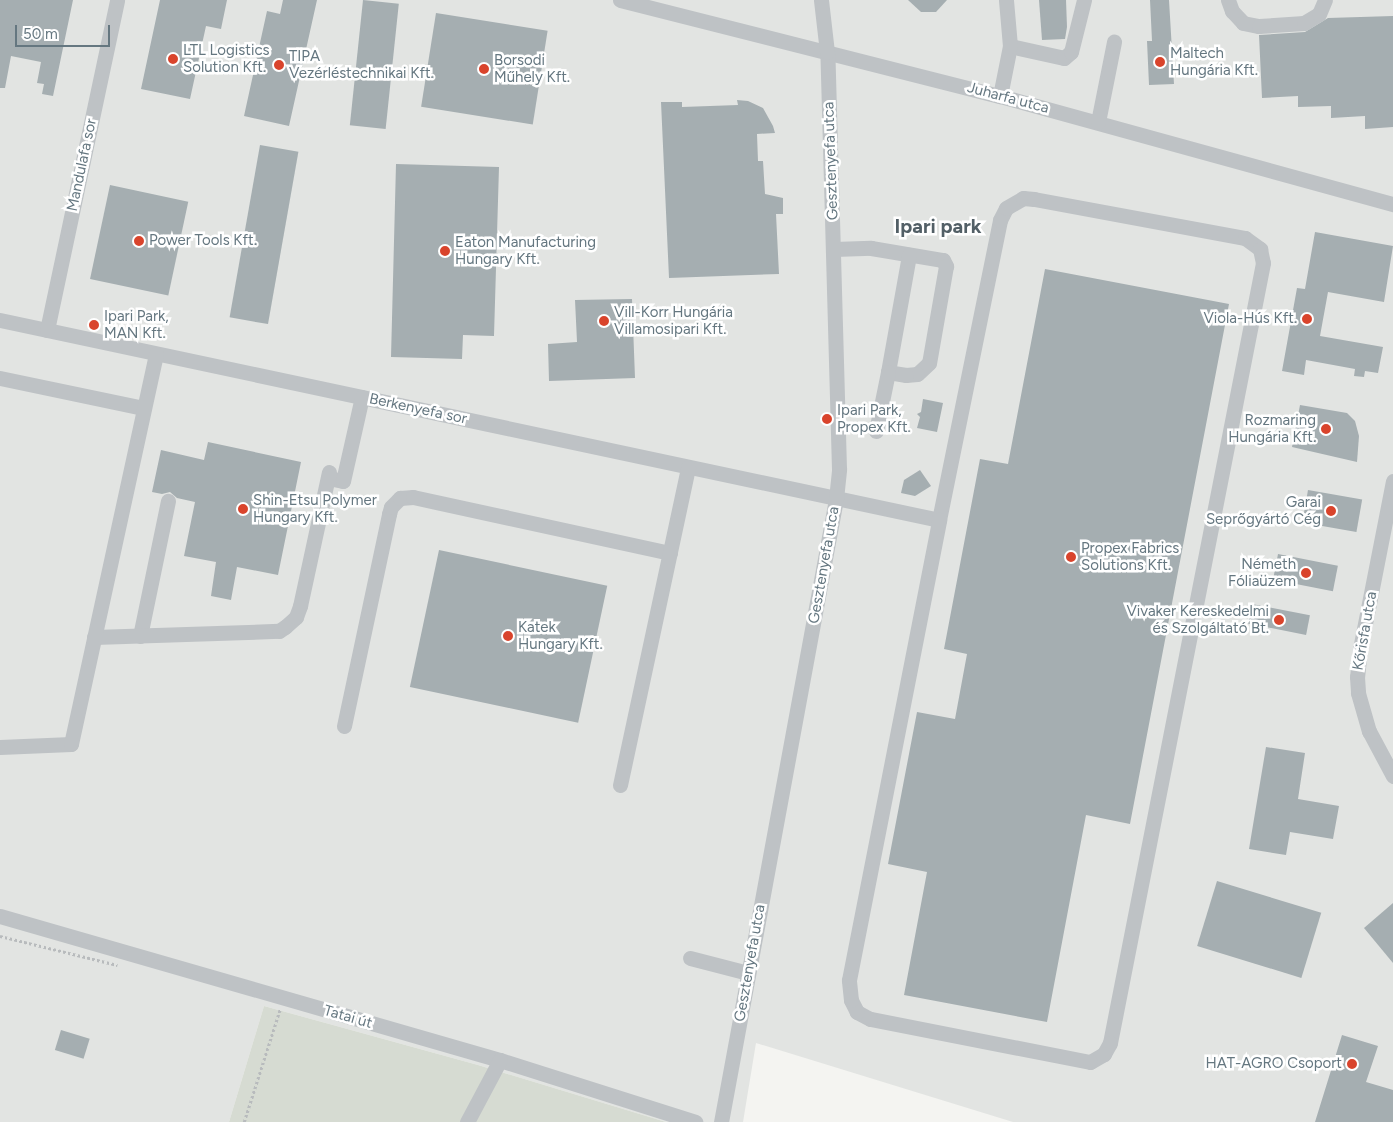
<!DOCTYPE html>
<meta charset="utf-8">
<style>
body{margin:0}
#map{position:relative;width:1393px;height:1122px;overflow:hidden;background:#f4f4f1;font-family:Figtree,sans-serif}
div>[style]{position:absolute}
.built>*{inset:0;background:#e2e4e2}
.green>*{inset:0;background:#d6dbd2}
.building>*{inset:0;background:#a5aeb1;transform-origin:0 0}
.path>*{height:2.5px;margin-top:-1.25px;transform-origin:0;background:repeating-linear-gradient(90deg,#b8bbbd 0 2.5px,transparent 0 5px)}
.minor>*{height:15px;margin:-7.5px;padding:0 7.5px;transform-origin:7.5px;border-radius:7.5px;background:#bec2c5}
.dots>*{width:14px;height:14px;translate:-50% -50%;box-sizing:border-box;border:2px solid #fff;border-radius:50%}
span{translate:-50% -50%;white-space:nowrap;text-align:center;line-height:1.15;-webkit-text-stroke:5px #fff;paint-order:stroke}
.poi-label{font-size:15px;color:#657780}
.left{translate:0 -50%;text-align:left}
.right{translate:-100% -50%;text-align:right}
.street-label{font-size:15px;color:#657780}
.district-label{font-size:20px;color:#525f66;font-weight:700}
.scale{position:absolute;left:15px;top:25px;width:95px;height:22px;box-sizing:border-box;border:2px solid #657780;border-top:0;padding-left:6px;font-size:15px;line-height:18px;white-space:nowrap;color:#657780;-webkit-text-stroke:4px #fff;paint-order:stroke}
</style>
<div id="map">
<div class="built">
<i style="clip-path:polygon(0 0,1393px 0,1393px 1122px,1013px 1122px,756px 1043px,743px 1122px,666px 1122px,478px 1065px,264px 1006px,229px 1122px,0 1122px)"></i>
</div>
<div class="green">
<i style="clip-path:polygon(264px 1006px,478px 1065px,666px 1122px,229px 1122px)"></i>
</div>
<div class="building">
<i style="clip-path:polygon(0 0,73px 0,53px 96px,42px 94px,44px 84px,37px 83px,41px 62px,11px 56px,5px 88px,0 88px)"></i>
<i style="clip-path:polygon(160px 0,227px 0,221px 29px,206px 26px,190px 99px,141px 89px)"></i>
<i style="clip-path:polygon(283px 0,317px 0,289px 126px,244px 116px,267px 11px,280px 14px)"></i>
<i style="left:363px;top:0;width:36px;height:126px;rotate:6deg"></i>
<i style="clip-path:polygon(908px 0,947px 0,936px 12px,921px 12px)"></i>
<i style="clip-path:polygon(1039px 0,1066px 0,1067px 27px,1065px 39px,1042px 40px)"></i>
<i style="clip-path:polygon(1150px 0,1169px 0,1174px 84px,1149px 85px,1147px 41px,1152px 41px)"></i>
<i style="left:436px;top:13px;width:113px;height:95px;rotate:9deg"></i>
<i style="clip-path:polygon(1393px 16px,1393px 127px,1365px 129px,1365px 116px,1331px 118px,1331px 106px,1298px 107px,1298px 96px,1262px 98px,1259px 35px,1305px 32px,1328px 18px)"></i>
<i style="clip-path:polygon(737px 100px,748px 101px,763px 108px,773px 126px,775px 133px,757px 134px,758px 161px,763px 161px,765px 194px,783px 198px,783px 214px,776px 214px,779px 274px,669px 278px,661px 102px,682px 102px,682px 107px,738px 105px)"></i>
<i style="left:260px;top:145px;width:39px;height:175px;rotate:10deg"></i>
<i style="clip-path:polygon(396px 164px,499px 167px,494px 336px,463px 335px,462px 359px,391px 357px)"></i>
<i style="left:110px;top:185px;width:80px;height:96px;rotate:12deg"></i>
<i style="clip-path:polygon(1315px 232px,1393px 246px,1384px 302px,1328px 292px,1320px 336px,1383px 347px,1378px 373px,1365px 371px,1364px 377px,1354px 376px,1355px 369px,1306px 360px,1304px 375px,1282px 371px,1297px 288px,1305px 289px)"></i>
<i style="clip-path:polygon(1045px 269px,1229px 304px,1130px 824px,1086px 815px,1047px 1022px,904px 995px,927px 872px,888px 864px,917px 712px,955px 719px,967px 654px,944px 649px,980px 459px,1008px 464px)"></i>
<i style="clip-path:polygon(632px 299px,635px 378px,549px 381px,548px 344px,577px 342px,575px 300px)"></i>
<i style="clip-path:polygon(923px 399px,943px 403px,937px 432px,917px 428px,920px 417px,917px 414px,921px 412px)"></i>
<i style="clip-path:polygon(1300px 405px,1347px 413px,1355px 421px,1359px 436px,1357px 462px,1292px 447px)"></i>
<i style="clip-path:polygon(208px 442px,301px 462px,278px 575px,237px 567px,231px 600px,211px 596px,216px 562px,184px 556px,195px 502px,177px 498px,170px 492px,162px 494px,152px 492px,161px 450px,204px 460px)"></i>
<i style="clip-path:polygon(920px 470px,931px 486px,915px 496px,901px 493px,904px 480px)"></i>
<i style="left:1308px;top:490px;width:55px;height:33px;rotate:10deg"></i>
<i style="left:439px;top:550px;width:172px;height:140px;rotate:12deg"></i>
<i style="left:1278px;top:554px;width:61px;height:26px;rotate:11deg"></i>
<i style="left:1252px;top:604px;width:59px;height:20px;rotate:11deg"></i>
<i style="clip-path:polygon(1266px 747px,1305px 753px,1298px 799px,1339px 806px,1333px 839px,1290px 832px,1286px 855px,1249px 849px)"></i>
<i style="left:1217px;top:881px;width:109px;height:68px;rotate:17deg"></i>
<i style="clip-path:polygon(1393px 903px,1393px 963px,1364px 928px)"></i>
<i style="left:61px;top:1030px;width:30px;height:21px;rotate:17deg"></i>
<i style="clip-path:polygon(1342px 1035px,1378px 1046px,1366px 1082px,1393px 1090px,1393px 1122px,1315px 1122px)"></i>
</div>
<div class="path">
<i style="left:0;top:936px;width:121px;rotate:13.9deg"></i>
<i style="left:244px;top:1122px;width:119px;rotate:-72.3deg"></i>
</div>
<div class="minor">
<i style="left:620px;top:0;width:392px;rotate:14.2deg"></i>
<i style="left:1000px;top:96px;width:408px;rotate:15.4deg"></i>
<i style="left:1228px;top:0;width:12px;rotate:70deg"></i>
<i style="left:1232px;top:11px;width:16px;rotate:47deg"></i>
<i style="left:1243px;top:23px;width:16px;rotate:11deg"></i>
<i style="left:1259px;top:26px;width:45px;rotate:-3.8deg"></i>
<i style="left:1304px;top:23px;width:17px;rotate:-31deg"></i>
<i style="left:1319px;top:14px;width:15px;rotate:-67deg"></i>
<i style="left:1010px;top:46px;width:55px;rotate:12.5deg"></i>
<i style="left:1064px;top:58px;width:9px;rotate:-41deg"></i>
<i style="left:1071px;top:52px;width:54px;rotate:-76deg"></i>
<i style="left:1000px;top:96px;width:51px;rotate:-78.7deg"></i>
<i style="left:1010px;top:46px;width:46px;rotate:-95deg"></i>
<i style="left:1098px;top:122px;width:82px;rotate:-78.7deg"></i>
<i style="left:834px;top:249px;width:37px;rotate:-2deg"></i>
<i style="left:871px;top:248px;width:73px;rotate:9.5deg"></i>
<i style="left:943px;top:260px;width:7px;rotate:63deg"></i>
<i style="left:946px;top:266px;width:98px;rotate:99.9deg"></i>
<i style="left:929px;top:363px;width:16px;rotate:137deg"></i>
<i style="left:917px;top:374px;width:11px;rotate:175deg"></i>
<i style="left:906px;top:375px;width:18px;rotate:-171deg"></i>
<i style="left:888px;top:372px;width:119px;rotate:-79.8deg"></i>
<i style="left:0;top:320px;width:960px;rotate:12.02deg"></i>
<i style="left:939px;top:520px;width:306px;rotate:-78.5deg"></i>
<i style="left:1000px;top:220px;width:13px;rotate:-63deg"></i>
<i style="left:1006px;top:208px;width:20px;rotate:-30deg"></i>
<i style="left:1023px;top:198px;width:11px;rotate:5deg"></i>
<i style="left:1034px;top:199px;width:215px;rotate:10.5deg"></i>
<i style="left:1245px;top:238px;width:19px;rotate:36deg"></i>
<i style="left:1260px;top:249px;width:14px;rotate:78deg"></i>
<i style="left:1263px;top:263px;width:795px;rotate:101.1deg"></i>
<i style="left:1110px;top:1043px;width:13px;rotate:119deg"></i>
<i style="left:1104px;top:1054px;width:16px;rotate:150deg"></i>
<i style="left:1090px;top:1062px;width:224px;rotate:-168.9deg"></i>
<i style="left:870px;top:1019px;width:15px;rotate:-152deg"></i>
<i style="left:857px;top:1012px;width:13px;rotate:-117deg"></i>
<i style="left:851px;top:1000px;width:20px;rotate:-96deg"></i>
<i style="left:849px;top:980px;width:469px;rotate:-78.9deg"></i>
<i style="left:47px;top:330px;width:337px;rotate:-78deg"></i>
<i style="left:0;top:378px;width:147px;rotate:11.8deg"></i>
<i style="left:876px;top:431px;width:60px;rotate:-78.5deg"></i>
<i style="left:328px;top:478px;width:15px;rotate:11deg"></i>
<i style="left:343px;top:481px;width:86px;rotate:-77.3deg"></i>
<i style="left:1393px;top:481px;width:171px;rotate:101.1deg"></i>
<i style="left:1360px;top:649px;width:28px;rotate:96deg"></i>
<i style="left:1357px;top:677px;width:16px;rotate:86deg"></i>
<i style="left:1358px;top:693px;width:40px;rotate:74deg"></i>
<i style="left:1369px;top:731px;width:51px;rotate:61.9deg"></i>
<i style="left:140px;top:636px;width:138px;rotate:-78.3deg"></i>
<i style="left:94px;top:637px;width:185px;rotate:-1.9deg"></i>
<i style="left:279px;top:631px;width:7px;rotate:-34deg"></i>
<i style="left:285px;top:627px;width:15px;rotate:-42deg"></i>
<i style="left:296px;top:617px;width:12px;rotate:-70deg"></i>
<i style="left:300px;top:606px;width:137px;rotate:-77.8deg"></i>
<i style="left:344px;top:726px;width:217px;rotate:-78deg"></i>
<i style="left:389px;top:514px;width:7px;rotate:-74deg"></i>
<i style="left:391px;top:507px;width:13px;rotate:-45deg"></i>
<i style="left:400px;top:498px;width:13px;rotate:-4deg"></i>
<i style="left:413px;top:497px;width:263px;rotate:12.3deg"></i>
<i style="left:0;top:747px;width:71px;rotate:-2.4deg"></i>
<i style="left:71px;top:744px;width:399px;rotate:-77.7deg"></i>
<i style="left:620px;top:785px;width:325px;rotate:-77.9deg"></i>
<i style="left:0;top:916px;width:520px;rotate:16.07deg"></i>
<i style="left:500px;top:1060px;width:205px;rotate:17.6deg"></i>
<i style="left:690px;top:958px;width:60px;rotate:14.5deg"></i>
<i style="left:467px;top:1122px;width:70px;rotate:-62deg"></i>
<i style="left:721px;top:1122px;width:634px;rotate:-79.54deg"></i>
<i style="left:836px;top:499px;width:30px;rotate:-84deg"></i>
<i style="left:839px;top:469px;width:417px;rotate:-91.6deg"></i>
<i style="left:827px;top:52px;width:52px;rotate:-96.6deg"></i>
</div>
<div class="dots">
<i style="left:173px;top:59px;background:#d9442c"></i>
<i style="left:1160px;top:62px;background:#d9442c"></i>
<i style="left:279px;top:65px;background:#d9442c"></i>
<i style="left:484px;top:69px;background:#d9442c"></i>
<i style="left:139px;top:241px;background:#d9442c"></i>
<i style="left:445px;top:251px;background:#d9442c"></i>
<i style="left:1307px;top:319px;background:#d9442c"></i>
<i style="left:604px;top:321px;background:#d9442c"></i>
<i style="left:94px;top:325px;background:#d9442c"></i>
<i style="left:827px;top:419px;background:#d9442c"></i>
<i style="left:1326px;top:429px;background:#d9442c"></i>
<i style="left:243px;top:509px;background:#d9442c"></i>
<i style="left:1331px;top:511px;background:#d9442c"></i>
<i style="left:1071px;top:557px;background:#d9442c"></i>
<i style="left:1306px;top:573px;background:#d9442c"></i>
<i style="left:1279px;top:620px;background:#d9442c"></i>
<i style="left:508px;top:636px;background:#d9442c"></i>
<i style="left:1352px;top:1064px;background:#d9442c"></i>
</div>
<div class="poi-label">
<span class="left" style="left:183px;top:59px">LTL Logistics<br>Solution Kft.</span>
<span class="left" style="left:1170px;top:62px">Maltech<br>Hungária Kft.</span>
<span class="left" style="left:289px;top:65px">TIPA<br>Vezérléstechnikai Kft.</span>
<span class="left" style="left:494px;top:69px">Borsodi<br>Műhely Kft.</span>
<span class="left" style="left:149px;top:241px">Power Tools Kft.</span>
<span class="left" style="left:455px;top:251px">Eaton Manufacturing<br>Hungary Kft.</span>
<span class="left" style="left:614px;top:321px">Vill-Korr Hungária<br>Villamosipari Kft.</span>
<span class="left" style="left:104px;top:325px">Ipari Park,<br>MAN Kft.</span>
<span class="right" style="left:1297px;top:319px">Viola-Hús Kft.</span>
<span class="left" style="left:837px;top:419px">Ipari Park,<br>Propex Kft.</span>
<span class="right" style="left:1316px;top:429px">Rozmaring<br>Hungária Kft.</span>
<span class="left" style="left:253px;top:509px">Shin-Etsu Polymer<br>Hungary Kft.</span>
<span class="right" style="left:1321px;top:511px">Garai<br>Seprőgyártó Cég</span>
<span class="left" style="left:1081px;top:557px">Propex Fabrics<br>Solutions Kft.</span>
<span class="right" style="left:1296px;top:573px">Németh<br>Fóliaüzem</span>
<span class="right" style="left:1269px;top:620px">Vivaker Kereskedelmi<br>és Szolgáltató Bt.</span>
<span class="left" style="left:518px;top:636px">Katek<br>Hungary Kft.</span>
<span class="right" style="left:1342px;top:1064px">HAT-AGRO Csoport</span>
</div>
<div class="street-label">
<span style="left:1008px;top:98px;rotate:15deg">Juharfa utca</span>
<span style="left:831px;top:161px;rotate:-92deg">Gesztenyefa utca</span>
<span style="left:82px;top:165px;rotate:-78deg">Mandulafa sor</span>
<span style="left:418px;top:409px;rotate:12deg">Berkenyefa sor</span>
<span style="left:824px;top:565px;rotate:-80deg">Gesztenyefa utca</span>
<span style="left:1365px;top:631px;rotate:-80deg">Kőrisfa utca</span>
<span style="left:750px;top:963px;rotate:-80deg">Gesztenyefa utca</span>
<span style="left:348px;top:1017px;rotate:16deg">Tatai út</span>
</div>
<div class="district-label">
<span style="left:938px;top:226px">Ipari park</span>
</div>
<div class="scale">50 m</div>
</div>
